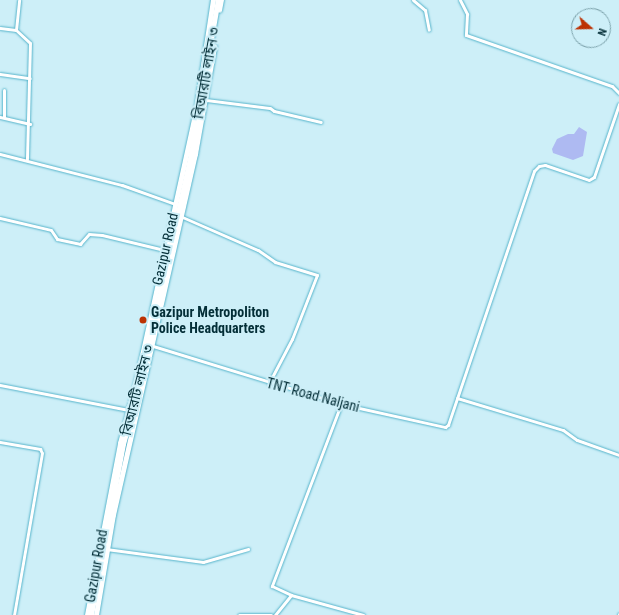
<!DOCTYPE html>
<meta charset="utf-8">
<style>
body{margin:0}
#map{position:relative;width:619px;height:615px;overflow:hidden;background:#cdeff8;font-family:"Roboto Condensed","Noto Sans Bengali",sans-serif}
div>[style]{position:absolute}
.water>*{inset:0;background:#aebaf2}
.roads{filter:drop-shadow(0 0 1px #56b4cb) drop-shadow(0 0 1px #56b4cb)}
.minor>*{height:3px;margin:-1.5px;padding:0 1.5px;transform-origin:1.5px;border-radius:1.5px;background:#fff}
.primary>*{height:4.5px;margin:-2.25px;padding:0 2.25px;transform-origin:2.25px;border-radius:2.25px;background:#fff}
.dots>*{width:11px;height:11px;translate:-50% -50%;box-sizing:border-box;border:2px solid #cdeff8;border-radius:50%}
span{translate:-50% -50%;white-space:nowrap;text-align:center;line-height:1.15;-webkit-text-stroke:4px #cdeff8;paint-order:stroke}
.street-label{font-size:14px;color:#032e37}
.poi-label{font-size:14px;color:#032e37;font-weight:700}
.left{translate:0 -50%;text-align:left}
.north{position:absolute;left:571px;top:8px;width:40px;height:40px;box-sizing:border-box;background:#cdeff8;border:1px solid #7ca2ab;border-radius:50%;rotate:110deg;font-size:11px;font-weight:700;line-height:16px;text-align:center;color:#032e37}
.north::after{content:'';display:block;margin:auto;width:14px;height:18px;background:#bc3204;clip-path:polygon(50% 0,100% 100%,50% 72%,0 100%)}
</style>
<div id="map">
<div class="water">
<i style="clip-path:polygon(579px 127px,587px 132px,583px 156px,573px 160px,553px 153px,552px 149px,557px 139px,568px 134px,574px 134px)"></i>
</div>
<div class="roads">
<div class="minor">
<i style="left:413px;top:0;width:16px;rotate:40deg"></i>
<i style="left:425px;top:10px;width:20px;rotate:79deg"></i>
<i style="left:460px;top:0;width:16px;rotate:63deg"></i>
<i style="left:467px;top:14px;width:21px;rotate:93deg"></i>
<i style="left:466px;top:35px;width:155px;rotate:19.3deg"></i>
<i style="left:612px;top:86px;width:10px;rotate:45deg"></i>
<i style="left:0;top:28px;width:16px;rotate:7deg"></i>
<i style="left:16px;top:30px;width:19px;rotate:43deg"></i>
<i style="left:30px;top:43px;width:116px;rotate:91.5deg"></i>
<i style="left:16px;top:30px;width:30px;rotate:-84deg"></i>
<i style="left:0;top:74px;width:30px;rotate:8deg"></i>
<i style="left:206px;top:100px;width:64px;rotate:7.1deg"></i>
<i style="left:270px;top:108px;width:5px;rotate:37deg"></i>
<i style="left:274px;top:111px;width:48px;rotate:13.2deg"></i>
<i style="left:0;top:117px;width:31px;rotate:13deg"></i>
<i style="left:4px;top:117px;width:27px;rotate:-90deg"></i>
<i style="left:0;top:154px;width:126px;rotate:14.3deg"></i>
<i style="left:122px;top:185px;width:56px;rotate:19.7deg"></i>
<i style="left:180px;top:216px;width:85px;rotate:23.6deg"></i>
<i style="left:258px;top:250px;width:21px;rotate:35deg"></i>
<i style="left:275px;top:262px;width:44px;rotate:17.2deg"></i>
<i style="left:317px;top:275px;width:69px;rotate:111.3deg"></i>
<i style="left:292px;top:339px;width:50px;rotate:117.6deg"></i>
<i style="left:0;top:218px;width:52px;rotate:13.2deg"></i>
<i style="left:51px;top:230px;width:11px;rotate:56deg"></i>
<i style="left:57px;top:239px;width:24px;rotate:12deg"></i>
<i style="left:80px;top:244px;width:13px;rotate:-48deg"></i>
<i style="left:89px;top:234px;width:13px;rotate:4deg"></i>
<i style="left:102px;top:235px;width:64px;rotate:13.6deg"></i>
<i style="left:153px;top:346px;width:197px;rotate:17.1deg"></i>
<i style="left:341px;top:404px;width:107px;rotate:12.5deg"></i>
<i style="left:445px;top:427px;width:4px;rotate:-34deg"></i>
<i style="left:448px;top:425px;width:268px;rotate:-71.3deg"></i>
<i style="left:534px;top:171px;width:7px;rotate:-45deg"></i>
<i style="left:539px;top:166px;width:6px;rotate:-9deg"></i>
<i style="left:545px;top:165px;width:46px;rotate:18.8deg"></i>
<i style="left:589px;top:180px;width:6px;rotate:-31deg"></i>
<i style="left:594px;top:177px;width:77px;rotate:-71.1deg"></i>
<i style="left:0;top:385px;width:131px;rotate:11deg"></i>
<i style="left:457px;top:398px;width:111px;rotate:16.8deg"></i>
<i style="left:563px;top:430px;width:17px;rotate:36deg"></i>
<i style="left:577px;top:440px;width:45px;rotate:19.7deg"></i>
<i style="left:341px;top:404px;width:195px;rotate:110.8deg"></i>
<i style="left:272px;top:586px;width:21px;rotate:25deg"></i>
<i style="left:291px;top:595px;width:75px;rotate:15.5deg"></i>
<i style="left:0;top:442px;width:41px;rotate:9.9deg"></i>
<i style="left:40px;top:449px;width:4px;rotate:63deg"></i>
<i style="left:42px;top:453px;width:164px;rotate:99.8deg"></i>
<i style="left:106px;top:549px;width:98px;rotate:7.6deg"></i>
<i style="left:203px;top:562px;width:47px;rotate:-16.1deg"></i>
<i style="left:239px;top:615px;width:32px"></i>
<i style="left:275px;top:615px;width:26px;rotate:-51deg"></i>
<i style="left:619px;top:615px;width:1px;rotate:-90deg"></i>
</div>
<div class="primary">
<i style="left:219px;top:10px;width:10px;rotate:-79deg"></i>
<i style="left:87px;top:615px;width:175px;rotate:-79.1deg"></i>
<i style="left:120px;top:443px;width:62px;rotate:-75.1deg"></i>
<i style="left:136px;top:383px;width:279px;rotate:-77.6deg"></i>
<i style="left:196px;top:111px;width:112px;rotate:-81.3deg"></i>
<i style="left:91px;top:615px;width:174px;rotate:-79.4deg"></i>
<i style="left:123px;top:444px;width:62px;rotate:-74.2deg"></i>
<i style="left:140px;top:384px;width:236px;rotate:-77.5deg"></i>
<i style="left:191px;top:154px;width:156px;rotate:-80.1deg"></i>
<i style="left:96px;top:615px;width:101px;rotate:-80.4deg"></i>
<i style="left:113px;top:515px;width:370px;rotate:-77.2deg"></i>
<i style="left:195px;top:154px;width:109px;rotate:-79.9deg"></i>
</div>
</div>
<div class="dots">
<i style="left:143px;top:320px;background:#bc3204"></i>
</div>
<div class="street-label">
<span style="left:206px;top:73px;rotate:-80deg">বিআরটি লাইন ৩</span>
<span style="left:165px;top:249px;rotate:-77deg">Gazipur Road</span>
<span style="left:137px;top:390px;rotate:-76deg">বিআরটি লাইন ৩</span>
<span style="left:313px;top:395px;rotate:15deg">TNT Road Naljani</span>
<span style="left:96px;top:566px;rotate:-80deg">Gazipur Road</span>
</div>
<div class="poi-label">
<span class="left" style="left:151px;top:320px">Gazipur Metropoliton<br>Police Headquarters</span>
</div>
<div class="north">N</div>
</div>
